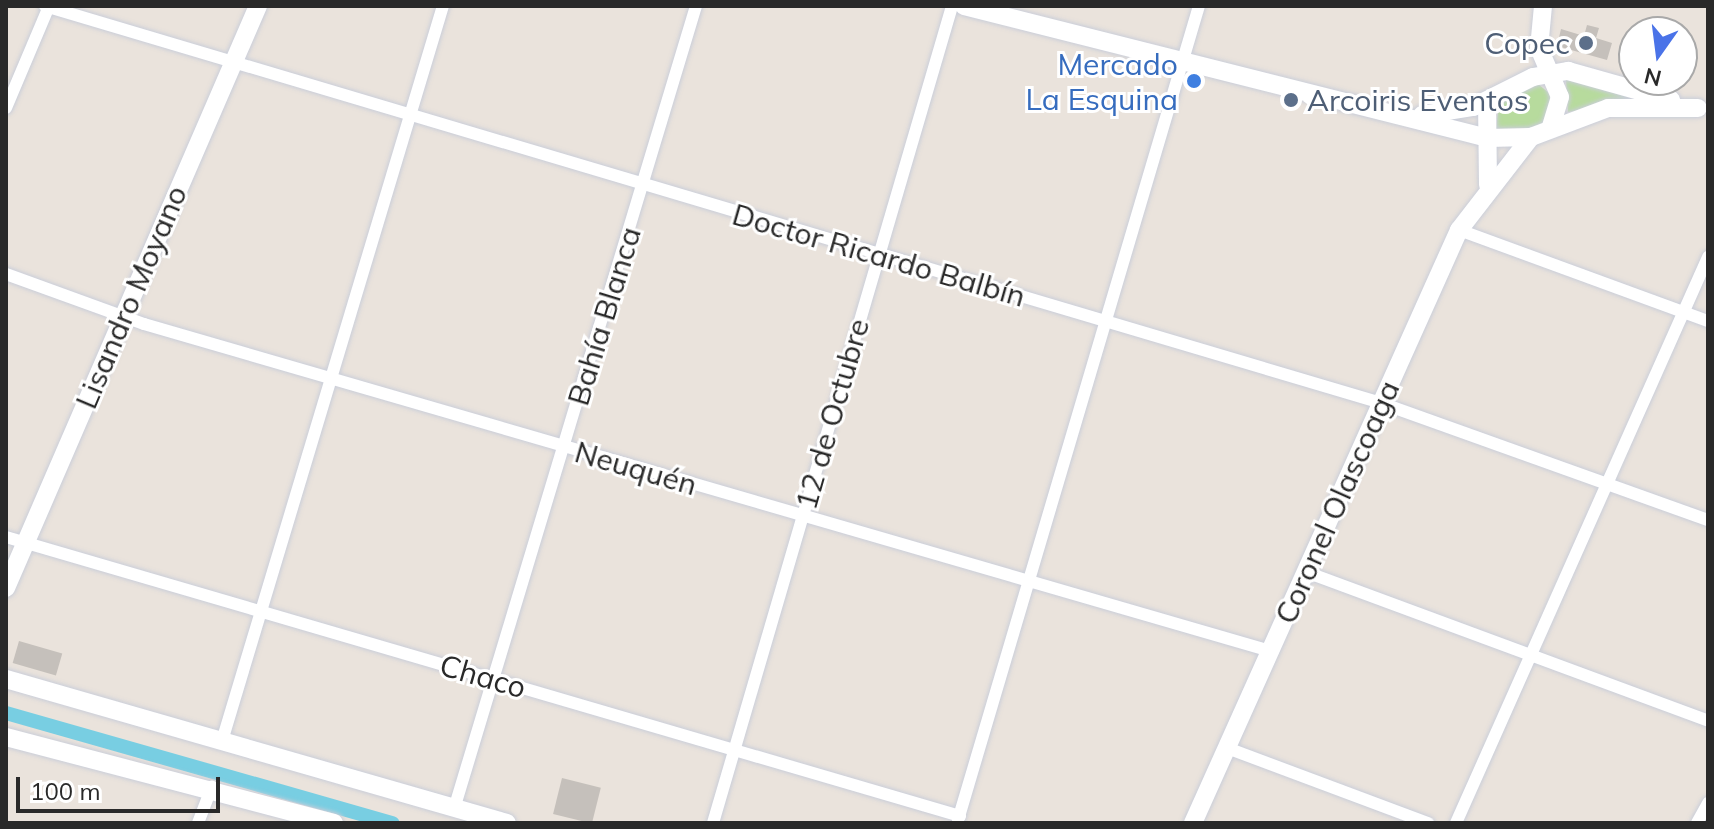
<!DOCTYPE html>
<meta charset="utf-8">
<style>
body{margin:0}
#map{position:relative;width:1714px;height:829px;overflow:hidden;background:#eae3dc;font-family:Mulish,sans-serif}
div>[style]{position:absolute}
.green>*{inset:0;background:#b7db9d}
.canal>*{height:14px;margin:-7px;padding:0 7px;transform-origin:7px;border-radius:7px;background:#78cee2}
.building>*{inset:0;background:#c5c0bb;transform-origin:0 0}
.roads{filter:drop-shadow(0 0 2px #caced9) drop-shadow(0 0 2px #caced9)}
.street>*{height:12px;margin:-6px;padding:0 6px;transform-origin:6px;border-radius:6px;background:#fff}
.secondary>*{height:18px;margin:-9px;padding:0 9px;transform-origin:9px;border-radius:9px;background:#fff}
.dots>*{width:22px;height:22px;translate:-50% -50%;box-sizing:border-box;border:4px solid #fff;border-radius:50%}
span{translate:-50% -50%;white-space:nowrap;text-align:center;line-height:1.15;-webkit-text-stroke:6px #fff;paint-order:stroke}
.service-label{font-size:30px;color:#4e5e75}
.right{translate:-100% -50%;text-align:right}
.left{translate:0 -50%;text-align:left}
.shop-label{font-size:30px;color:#366cbe}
.street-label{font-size:30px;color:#292929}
.frame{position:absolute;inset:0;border:8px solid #292929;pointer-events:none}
.north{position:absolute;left:1618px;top:16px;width:80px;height:80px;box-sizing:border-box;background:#fff;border:2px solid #a9a9a9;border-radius:50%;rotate:194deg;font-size:22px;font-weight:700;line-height:32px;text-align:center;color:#292929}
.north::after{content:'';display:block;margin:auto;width:28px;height:36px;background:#4a73e8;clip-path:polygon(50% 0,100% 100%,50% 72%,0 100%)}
.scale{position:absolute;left:16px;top:777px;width:204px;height:36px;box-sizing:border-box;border:4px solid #292929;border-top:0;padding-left:10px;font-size:24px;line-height:28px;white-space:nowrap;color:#292929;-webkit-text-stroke:6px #fff;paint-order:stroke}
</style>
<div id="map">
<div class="green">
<i style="clip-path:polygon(1566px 80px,1580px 80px,1661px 100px,1568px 112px)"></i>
<i style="clip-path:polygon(1538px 84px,1554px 97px,1544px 123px,1528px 131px,1496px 129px,1499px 103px)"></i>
</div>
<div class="canal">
<i style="left:6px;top:713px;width:402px;rotate:15.9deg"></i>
</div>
<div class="building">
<i style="clip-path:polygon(1587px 25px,1599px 28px,1596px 38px,1612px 43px,1607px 60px,1557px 46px,1561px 29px,1584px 36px)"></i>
<i style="left:19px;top:641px;width:45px;height:23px;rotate:16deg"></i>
<i style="left:562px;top:778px;width:40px;height:37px;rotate:14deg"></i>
</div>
<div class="roads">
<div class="street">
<i style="left:45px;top:6px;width:1394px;rotate:16.55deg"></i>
<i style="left:1381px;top:403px;width:347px;rotate:19.7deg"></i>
<i style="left:6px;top:108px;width:111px;rotate:-67.1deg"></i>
<i style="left:1459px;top:230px;width:265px;rotate:20.1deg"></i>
<i style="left:6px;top:274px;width:147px;rotate:19.9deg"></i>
<i style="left:144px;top:324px;width:1173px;rotate:16.19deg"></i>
<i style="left:6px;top:537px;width:994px;rotate:16.3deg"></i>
<i style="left:1306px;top:572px;width:429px;rotate:20.3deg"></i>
<i style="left:222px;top:741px;width:768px;rotate:-73.27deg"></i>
<i style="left:1227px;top:748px;width:215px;rotate:20.5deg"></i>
<i style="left:454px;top:809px;width:839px;rotate:-73.23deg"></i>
<i style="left:958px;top:820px;width:849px;rotate:-73.51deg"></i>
<i style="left:198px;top:823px;width:39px;rotate:-69deg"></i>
<i style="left:713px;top:823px;width:851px;rotate:-73.69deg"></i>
<i style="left:1456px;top:823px;width:620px;rotate:-66deg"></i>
<i style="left:1697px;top:823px;width:23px;rotate:-61deg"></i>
</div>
<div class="secondary">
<i style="left:964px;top:6px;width:540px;rotate:14.14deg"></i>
<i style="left:1488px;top:138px;width:43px;rotate:-1.3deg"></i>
<i style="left:1531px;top:137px;width:82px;rotate:-20.6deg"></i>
<i style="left:1608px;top:108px;width:90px"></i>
<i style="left:1543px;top:6px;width:42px;rotate:95.4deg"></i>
<i style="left:1539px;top:48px;width:53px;rotate:66.8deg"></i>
<i style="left:1560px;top:97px;width:30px;rotate:107deg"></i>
<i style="left:1487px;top:101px;width:84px;rotate:89.3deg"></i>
<i style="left:1422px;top:115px;width:52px;rotate:-8.9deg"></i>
<i style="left:1473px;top:107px;width:67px;rotate:-26.6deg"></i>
<i style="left:1533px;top:77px;width:36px;rotate:-10deg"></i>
<i style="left:1568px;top:71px;width:107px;rotate:15.7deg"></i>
<i style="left:6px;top:588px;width:634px;rotate:-66.59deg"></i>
<i style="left:6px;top:679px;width:521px;rotate:16.04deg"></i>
<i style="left:6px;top:737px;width:339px;rotate:14.7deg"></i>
<i style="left:1193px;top:823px;width:650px;rotate:-65.84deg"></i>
<i style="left:1459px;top:230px;width:118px;rotate:-52.3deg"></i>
</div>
</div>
<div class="dots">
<i style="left:1586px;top:43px;background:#5c6f8a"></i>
<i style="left:1194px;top:81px;background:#3f7fe0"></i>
<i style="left:1291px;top:100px;background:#5c6f8a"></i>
</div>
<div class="service-label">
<span class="right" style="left:1570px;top:43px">Copec</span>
<span class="left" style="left:1307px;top:100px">Arcoiris Eventos</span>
</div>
<div class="shop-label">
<span class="right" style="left:1178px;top:81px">Mercado<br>La Esquina</span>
</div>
<div class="street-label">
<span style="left:879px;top:255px;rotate:16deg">Doctor Ricardo Balbín</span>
<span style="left:131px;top:297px;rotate:-67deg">Lisandro Moyano</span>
<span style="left:604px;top:316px;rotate:-73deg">Bahía Blanca</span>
<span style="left:832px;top:414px;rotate:-74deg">12 de Octubre</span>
<span style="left:636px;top:468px;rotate:16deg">Neuquén</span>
<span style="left:1337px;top:502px;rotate:-66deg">Coronel Olascoaga</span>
<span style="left:483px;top:676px;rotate:16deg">Chaco</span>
</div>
<div class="frame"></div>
<div class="north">N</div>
<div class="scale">100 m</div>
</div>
